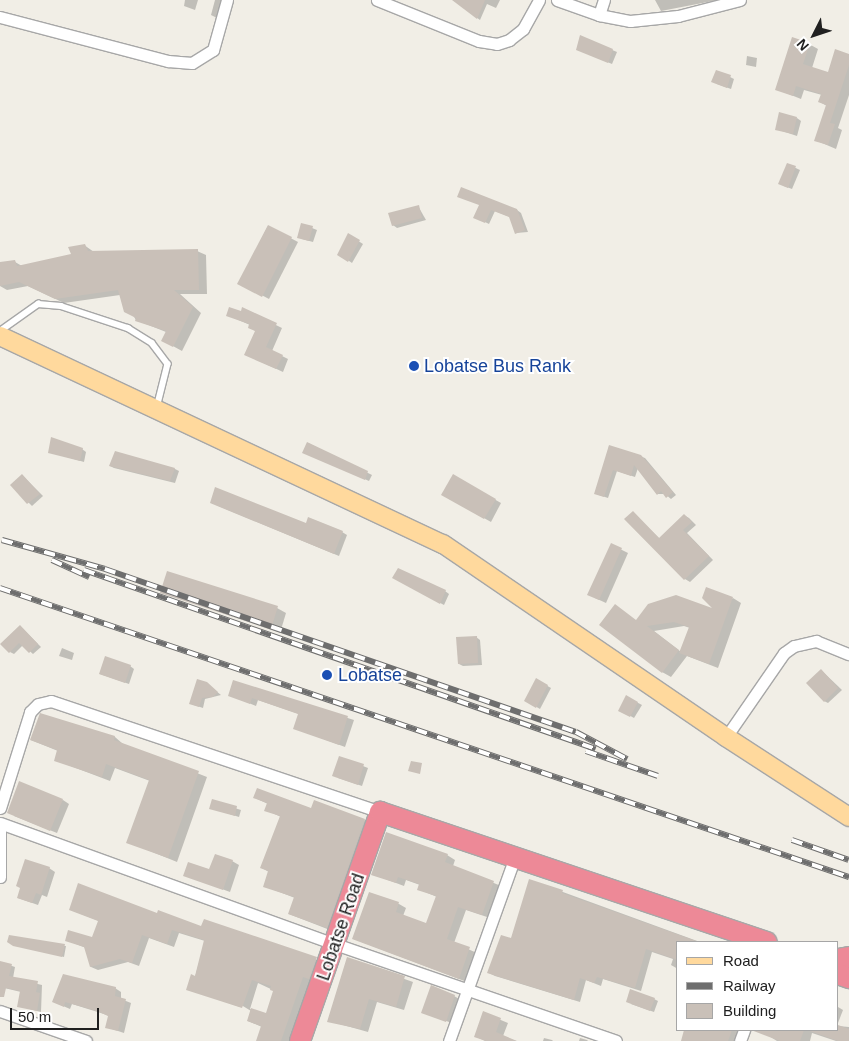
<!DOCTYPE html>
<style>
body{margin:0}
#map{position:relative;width:849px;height:1041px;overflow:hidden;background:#f1eee6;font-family:Helvetica,sans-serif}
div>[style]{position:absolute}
.shadow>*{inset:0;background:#0003}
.building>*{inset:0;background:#c9c0b8}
.roads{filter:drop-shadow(1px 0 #a7a7a7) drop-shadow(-1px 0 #a7a7a7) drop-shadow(0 1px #a7a7a7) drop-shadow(0 -1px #a7a7a7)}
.lane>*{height:5.5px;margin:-2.75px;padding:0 2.75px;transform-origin:2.75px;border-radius:2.75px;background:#fff}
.street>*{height:11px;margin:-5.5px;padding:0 5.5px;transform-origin:5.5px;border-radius:5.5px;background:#fff}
.primary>*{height:18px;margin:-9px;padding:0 9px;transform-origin:9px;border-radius:9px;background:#ffd99d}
.highway>*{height:20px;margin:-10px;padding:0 10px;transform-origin:10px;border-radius:10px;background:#ed8997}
.rail>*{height:5.5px;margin-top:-2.75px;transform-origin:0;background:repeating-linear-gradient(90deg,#fff 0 11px,#6e6e6e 0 22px);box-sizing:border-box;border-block:1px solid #6e6e6e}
.dots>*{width:14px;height:14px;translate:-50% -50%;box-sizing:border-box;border:2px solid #fff;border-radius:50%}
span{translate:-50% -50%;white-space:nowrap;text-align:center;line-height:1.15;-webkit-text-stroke:4px #fff;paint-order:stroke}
.transit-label{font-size:18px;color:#164399}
.left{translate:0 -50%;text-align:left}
.street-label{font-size:18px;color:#202020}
.legend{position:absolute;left:676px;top:941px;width:162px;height:90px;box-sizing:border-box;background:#fff;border:1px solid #a6a6a6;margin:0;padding:6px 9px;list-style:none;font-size:15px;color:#202020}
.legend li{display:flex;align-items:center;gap:10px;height:25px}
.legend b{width:25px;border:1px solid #a6a6a6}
.north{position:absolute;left:789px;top:10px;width:50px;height:50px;-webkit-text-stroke:4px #fff;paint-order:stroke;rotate:229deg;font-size:14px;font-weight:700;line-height:20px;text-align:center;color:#202020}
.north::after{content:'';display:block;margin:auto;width:18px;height:22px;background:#202020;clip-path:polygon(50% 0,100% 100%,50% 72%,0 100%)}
.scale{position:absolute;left:10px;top:1008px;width:89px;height:22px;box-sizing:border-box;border:2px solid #202020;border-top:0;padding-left:6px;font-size:15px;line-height:18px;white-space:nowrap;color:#202020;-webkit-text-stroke:4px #fff;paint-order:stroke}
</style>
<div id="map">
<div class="shadow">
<i style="clip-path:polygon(185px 0,198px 0,195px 10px,184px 6px)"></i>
<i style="clip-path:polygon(215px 0,226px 0,219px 19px,211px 15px)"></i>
<i style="clip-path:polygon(453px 0,500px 0,496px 8px,487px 4px,480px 20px)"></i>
<i style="clip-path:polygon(642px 0,718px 0,661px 11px,655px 0)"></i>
<i style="clip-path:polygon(581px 37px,617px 52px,612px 64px,581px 51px)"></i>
<i style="clip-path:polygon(809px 44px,818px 49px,812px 68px,828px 73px,849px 55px,849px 95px,838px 128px,842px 130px,836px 149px,815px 140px,827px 106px,820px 102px,822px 95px,804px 90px,801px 99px,776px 89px)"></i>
<i style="clip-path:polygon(747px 56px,757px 58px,756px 67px,746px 65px)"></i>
<i style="clip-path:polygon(730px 77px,734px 79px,731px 89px,717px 84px)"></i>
<i style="clip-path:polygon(797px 118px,801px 121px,797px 136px,776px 129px)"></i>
<i style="clip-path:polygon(787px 164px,800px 170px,792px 189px,784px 186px)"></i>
<i style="clip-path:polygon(480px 205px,517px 210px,521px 213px,528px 232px,516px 233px,510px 217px,495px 211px,489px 224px,479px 219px)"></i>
<i style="clip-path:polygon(418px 206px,426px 220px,397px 228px,393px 225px)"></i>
<i style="clip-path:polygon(302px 224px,317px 230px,313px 242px,302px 239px)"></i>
<i style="clip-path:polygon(268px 226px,298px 242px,269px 299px,239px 283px)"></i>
<i style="clip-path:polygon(349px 235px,363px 244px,352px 263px,339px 254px)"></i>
<i style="clip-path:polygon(84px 245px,94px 252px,197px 251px,206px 255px,207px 294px,180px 294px,201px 313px,182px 351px,171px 345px,166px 332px,136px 320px,120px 295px,64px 303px,28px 286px,7px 290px,0 286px,0 264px,15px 262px,22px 266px,72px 255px)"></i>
<i style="clip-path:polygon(243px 309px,282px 328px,272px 351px,288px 359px,283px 372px,251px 357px,256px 332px,250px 325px,227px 315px,242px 313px)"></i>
<i style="clip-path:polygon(308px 443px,372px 475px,369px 481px,308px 454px)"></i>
<i style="clip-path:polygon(609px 446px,645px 458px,676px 495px,671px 499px,665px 494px,657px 494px,638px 468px,635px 477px,617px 471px,608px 498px,599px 495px)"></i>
<i style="clip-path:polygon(82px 449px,86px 452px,84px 462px,50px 452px)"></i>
<i style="clip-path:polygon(116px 453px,175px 469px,179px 471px,175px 483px,114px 468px,110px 466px)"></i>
<i style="clip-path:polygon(22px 475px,43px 496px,32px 506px,11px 485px)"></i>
<i style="clip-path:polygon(454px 476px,501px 503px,491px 522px,443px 495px)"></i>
<i style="clip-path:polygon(216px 505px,342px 532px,347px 535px,339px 556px)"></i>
<i style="clip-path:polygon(633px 513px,660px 539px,684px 515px,689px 518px,696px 525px,687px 533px,713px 560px,690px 582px,685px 579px)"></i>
<i style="clip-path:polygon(612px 545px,628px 553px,606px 603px,595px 598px)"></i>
<i style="clip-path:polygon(394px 578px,445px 591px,449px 594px,444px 605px)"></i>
<i style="clip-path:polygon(162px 592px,277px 608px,286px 613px,280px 633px)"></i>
<i style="clip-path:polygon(evenodd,733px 598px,741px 603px,718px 668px,687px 656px,671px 677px,662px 672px,637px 621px,716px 611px,733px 598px,684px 626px,690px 628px,681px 652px,654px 631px,684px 626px)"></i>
<i style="clip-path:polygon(20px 626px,41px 647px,33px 654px,23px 645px,14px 654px,10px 652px)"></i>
<i style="clip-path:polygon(476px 637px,480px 640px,482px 665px,463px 666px,459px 664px)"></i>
<i style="clip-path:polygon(62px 648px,74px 653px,72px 660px,59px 656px)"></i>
<i style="clip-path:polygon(130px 666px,134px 669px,129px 684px,100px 674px)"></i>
<i style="clip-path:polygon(821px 670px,842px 690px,828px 703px,824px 701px)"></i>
<i style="clip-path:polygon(537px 680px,551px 688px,540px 709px,525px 700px)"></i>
<i style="clip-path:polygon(233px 682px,354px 720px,345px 747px,294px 728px,299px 714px,258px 700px,256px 706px,229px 695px)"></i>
<i style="clip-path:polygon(210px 686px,221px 695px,205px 699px,203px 708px,194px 705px)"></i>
<i style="clip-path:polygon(627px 697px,642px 705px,634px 718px,620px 710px)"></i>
<i style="clip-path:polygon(40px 715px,115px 737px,123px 744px,207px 777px,177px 862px,128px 842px,150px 781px,115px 768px,110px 781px,55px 760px,58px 751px,31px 740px)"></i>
<i style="clip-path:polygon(340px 757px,368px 768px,362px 786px,338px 778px)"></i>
<i style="clip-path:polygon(255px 798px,364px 820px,372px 824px,335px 932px,289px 914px,295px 898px,264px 886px,269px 872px,262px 868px,281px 817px,266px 810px,268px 804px)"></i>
<i style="clip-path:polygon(63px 800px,69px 804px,57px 833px,14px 816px)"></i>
<i style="clip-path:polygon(212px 801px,241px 810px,239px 817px,211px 808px)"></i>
<i style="clip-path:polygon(447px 855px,455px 860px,453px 866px,501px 886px,490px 918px,466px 910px,454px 943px,477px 953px,467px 982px,354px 939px,370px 893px,399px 904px,406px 908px,403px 916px,427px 924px,437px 897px,418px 889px,420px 885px,406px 880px,404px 886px,372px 874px)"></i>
<i style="clip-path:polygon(232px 861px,239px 865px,230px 892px,184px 875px,210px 871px)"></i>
<i style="clip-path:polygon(49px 868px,55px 872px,47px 897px,42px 895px,38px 905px,18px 898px)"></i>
<i style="clip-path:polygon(530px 880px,700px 942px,678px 942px,678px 969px,671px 965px,673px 959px,652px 952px,641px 991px,603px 979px,601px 986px,586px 980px,580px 1002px,495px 976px,489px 973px,511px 940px)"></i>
<i style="clip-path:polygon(evenodd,71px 910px,158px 915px,323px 962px,316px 982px,310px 980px,289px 1041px,257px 1041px,262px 1027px,248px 1021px,251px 1011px,238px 1003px,240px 1007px,188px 989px,195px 977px,205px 941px,179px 933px,174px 947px,149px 938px,139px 966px,128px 962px,98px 970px,91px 967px,86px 948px,66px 940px,93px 939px,99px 921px,71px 910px,258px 983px,275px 991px,266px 1015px,250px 1009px,258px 983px)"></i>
<i style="clip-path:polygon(10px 942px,65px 946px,66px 946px,64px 957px)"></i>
<i style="clip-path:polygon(348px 959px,413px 982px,404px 1010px,377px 1002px,368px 1032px,329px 1021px)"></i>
<i style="clip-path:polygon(0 962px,15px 967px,13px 978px,42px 985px,41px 1012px,18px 1006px,21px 992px,0 987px)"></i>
<i style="clip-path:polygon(115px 988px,121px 992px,121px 999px,131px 1003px,124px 1033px,106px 1027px,109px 1016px,104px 1014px,72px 1004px,70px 1009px,54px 1002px)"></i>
<i style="clip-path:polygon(454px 996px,461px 1000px,452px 1023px,423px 1013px)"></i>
<i style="clip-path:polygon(654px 999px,658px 1001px,654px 1012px,631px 1004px)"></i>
<i style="clip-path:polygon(838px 1007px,843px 1010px,838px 1023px)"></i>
<i style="clip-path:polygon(484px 1013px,508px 1023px,503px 1036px,516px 1041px,485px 1041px,475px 1036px)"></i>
<i style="clip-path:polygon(838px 1026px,849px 1027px,849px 1041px,836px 1041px,812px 1033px,810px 1041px,777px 1041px,769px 1036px,771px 1030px,838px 1030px)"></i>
<i style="clip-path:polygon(685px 1030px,740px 1030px,736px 1041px,682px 1041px)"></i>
<i style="clip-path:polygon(544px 1038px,552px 1040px,553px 1041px,543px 1041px)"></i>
<i style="clip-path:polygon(580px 1038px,587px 1040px,588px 1041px,579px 1041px)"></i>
</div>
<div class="building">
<i style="clip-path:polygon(452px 0,485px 0,477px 19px)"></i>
<i style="clip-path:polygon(580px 35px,613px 49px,608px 63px,576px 50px)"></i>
<i style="clip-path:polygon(792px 37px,810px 43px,803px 64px,828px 72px,835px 49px,849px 54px,849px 65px,830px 123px,835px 124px,828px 145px,814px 141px,826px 105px,818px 102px,821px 94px,796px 86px,793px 96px,775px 90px)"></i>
<i style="clip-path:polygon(716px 70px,731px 75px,727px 88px,711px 82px)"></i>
<i style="clip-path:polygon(779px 112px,797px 117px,793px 134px,775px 130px)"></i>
<i style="clip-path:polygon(787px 163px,796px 166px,788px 188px,778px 184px)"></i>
<i style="clip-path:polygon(461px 187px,517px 209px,525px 230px,515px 234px,509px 217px,491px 210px,485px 223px,473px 218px,479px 205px,457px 197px)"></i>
<i style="clip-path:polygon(419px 205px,422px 218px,392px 226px,388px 213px)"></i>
<i style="clip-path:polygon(301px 223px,313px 226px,309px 241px,297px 238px)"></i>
<i style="clip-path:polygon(268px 225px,292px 237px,262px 297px,237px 284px)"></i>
<i style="clip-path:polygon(348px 233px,360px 240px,348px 262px,337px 255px)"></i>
<i style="clip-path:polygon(85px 244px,88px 251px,198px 249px,199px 290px,174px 290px,193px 307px,173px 347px,161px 341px,166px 331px,135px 321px,136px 318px,124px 312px,118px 290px,55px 299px,19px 282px,0 286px,0 262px,15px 260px,17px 266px,71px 254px,68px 247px)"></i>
<i style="clip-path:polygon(229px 307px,241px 311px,242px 307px,277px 323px,266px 347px,283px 355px,276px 369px,244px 355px,255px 331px,248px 328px,249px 324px,226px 316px)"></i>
<i style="clip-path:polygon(51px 437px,83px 448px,80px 461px,48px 453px)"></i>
<i style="clip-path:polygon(307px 442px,368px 471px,365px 480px,302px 453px)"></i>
<i style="clip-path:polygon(609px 445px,641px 455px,673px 492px,666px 498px,661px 491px,657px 495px,634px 465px,631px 476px,613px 470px,604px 497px,594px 494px)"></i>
<i style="clip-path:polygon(115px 451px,175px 468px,170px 481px,109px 466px)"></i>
<i style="clip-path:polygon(22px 474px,40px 494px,27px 504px,10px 485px)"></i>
<i style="clip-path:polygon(453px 474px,496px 499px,484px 519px,441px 495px)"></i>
<i style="clip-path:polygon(215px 487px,306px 523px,308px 517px,343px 531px,334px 554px,210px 503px)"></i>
<i style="clip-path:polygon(633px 511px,659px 538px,684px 514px,692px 522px,683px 530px,709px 556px,684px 580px,624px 519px)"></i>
<i style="clip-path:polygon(611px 543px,622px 548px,599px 600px,587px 595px)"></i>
<i style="clip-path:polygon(398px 568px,446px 590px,440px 604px,392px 578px)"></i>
<i style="clip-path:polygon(167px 571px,278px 606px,271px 629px,160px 593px)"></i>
<i style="clip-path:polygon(706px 587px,733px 597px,709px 664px,679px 653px,689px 627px,674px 622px,647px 626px,679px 650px,662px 673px,599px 625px,615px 604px,636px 620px,648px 604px,676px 595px,712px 608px,702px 598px)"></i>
<i style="clip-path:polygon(20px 625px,38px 644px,29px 653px,19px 643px,9px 653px,0 644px)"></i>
<i style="clip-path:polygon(477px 636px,478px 663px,458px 664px,456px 637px)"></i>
<i style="clip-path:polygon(105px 656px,131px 665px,125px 683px,99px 674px)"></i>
<i style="clip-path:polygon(821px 669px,838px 688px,824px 702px,806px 683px)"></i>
<i style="clip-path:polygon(536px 678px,548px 685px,536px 708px,524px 701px)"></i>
<i style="clip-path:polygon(197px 679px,207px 682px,218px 692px,213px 697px,202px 698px,199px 707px,189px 704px)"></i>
<i style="clip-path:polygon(233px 680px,348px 716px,339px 745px,293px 729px,298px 714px,252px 698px,250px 704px,228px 696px)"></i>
<i style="clip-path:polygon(626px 695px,638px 702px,630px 717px,618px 711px)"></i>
<i style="clip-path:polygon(40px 713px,115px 736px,114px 740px,199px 771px,168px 858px,126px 843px,149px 780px,106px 764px,102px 777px,54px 761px,57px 750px,30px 740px)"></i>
<i style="clip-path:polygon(339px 756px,364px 764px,358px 785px,332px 776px)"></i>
<i style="clip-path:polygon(411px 761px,422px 763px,420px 774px,408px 771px)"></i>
<i style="clip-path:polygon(19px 781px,63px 799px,50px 831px,7px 813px)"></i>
<i style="clip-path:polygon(257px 788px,311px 808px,314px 800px,365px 819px,327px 928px,288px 914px,294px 897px,263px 887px,268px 871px,260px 868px,280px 816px,264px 811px,267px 803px,253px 798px)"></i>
<i style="clip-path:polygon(212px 799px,237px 806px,235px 816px,209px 809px)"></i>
<i style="clip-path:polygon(386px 832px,448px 854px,445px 862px,494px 881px,482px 915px,458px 907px,447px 939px,470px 947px,459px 979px,352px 939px,369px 892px,399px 902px,396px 912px,426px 923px,436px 896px,417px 890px,419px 884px,398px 877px,396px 883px,371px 875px)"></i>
<i style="clip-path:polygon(215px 854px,233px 860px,223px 890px,183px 876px,188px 862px,209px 869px)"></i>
<i style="clip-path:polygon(25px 859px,50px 867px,41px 895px,36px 893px,32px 903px,17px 898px,20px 888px,16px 886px)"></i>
<i style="clip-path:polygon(529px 879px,563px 890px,562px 893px,699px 942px,678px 942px,678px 960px,646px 949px,635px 988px,597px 977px,594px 983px,580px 978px,574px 1000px,487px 973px,501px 935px,511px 938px)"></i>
<i style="clip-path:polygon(78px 883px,157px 913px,158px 910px,201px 926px,204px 919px,317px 957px,309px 979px,303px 977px,281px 1041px,256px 1041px,261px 1026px,247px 1021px,251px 1008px,266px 1013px,273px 991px,270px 990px,271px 986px,252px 980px,242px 1008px,186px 990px,191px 974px,195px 976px,204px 940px,172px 930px,167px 944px,142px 935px,132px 963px,120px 959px,90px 967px,84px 947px,65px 941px,68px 930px,92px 937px,98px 921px,69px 910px)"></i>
<i style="clip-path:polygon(9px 935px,65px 944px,62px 957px,13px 946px,7px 942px)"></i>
<i style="clip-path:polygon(347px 957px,405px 976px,396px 1007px,369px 999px,360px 1029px,327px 1022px)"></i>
<i style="clip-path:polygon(0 961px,12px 964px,9px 976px,38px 981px,36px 992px,40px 993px,37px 1011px,17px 1007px,20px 991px,6px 988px,4px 997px,0 997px)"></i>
<i style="clip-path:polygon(63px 974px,116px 987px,115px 996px,126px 999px,118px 1031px,105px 1028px,108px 1016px,97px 1011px,65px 1002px,64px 1007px,52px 1002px)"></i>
<i style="clip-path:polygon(431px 985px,455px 995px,446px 1022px,421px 1013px)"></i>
<i style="clip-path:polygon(630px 989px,655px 998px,650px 1011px,626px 1002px)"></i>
<i style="clip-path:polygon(483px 1011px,501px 1018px,496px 1032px,517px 1041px,486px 1041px,474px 1037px)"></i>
<i style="clip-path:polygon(838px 1025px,849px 1029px,849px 1041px,838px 1041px,810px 1031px,838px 1030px)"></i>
<i style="clip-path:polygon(684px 1030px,732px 1030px,728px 1041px,681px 1041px)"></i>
<i style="clip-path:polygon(751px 1030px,804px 1030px,800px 1041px,780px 1041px)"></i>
</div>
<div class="roads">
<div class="lane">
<i style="left:0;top:331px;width:47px;rotate:-35.4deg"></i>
<i style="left:38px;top:304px;width:23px;rotate:5deg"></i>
<i style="left:61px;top:306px;width:71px;rotate:18.2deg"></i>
<i style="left:128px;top:328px;width:28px;rotate:32deg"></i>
<i style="left:152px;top:343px;width:26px;rotate:53deg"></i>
<i style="left:168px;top:364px;width:45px;rotate:104deg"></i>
</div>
<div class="street">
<i style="left:377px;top:0;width:110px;rotate:21.9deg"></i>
<i style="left:479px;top:41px;width:18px;rotate:9deg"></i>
<i style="left:497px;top:44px;width:13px;rotate:-18deg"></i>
<i style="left:509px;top:40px;width:18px;rotate:-38deg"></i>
<i style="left:523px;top:29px;width:33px;rotate:-61deg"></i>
<i style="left:557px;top:0;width:45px;rotate:19.7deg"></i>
<i style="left:599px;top:15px;width:32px;rotate:11deg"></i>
<i style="left:630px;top:21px;width:48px;rotate:-5.9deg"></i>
<i style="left:678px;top:16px;width:64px;rotate:-14.5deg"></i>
<i style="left:599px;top:15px;width:16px;rotate:-72deg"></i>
<i style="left:0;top:17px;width:174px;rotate:14.7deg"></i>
<i style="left:168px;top:61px;width:24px;rotate:5deg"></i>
<i style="left:192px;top:63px;width:25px;rotate:-32deg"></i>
<i style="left:213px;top:50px;width:52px;rotate:-74.4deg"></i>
<i style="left:726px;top:737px;width:102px;rotate:-55.4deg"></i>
<i style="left:784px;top:653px;width:12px;rotate:-35deg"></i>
<i style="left:794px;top:646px;width:23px;rotate:-13deg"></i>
<i style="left:816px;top:641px;width:35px;rotate:22deg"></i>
<i style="left:0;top:808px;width:101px;rotate:-72.6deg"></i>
<i style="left:30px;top:712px;width:11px;rotate:-45deg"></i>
<i style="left:38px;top:704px;width:13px;rotate:-13deg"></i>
<i style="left:51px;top:701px;width:347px;rotate:18.6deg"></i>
<i style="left:0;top:823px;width:356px;rotate:19.9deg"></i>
<i style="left:335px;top:944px;width:297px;rotate:19deg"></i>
<i style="left:0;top:830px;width:47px;rotate:90deg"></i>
<i style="left:0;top:1011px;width:91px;rotate:19.2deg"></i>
<i style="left:449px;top:1041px;width:193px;rotate:-70.3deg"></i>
<i style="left:740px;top:1041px;width:12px;rotate:-70deg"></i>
</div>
<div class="primary">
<i style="left:0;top:336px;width:489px;rotate:25.2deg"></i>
<i style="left:443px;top:544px;width:343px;rotate:34.3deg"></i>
<i style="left:726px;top:737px;width:147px;rotate:33deg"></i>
</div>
<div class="highway">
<i style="left:838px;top:959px;width:11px;rotate:-10deg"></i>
<i style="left:838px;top:974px;width:12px;rotate:20deg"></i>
<i style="left:300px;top:1041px;width:243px;rotate:-70.7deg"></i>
<i style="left:380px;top:812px;width:408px;rotate:18.6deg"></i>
</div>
</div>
<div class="rail">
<i style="left:2px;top:540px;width:107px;rotate:15.7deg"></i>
<i style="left:105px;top:569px;width:498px;rotate:19.1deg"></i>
<i style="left:576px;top:732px;width:58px;rotate:27.9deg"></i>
<i style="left:52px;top:560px;width:41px;rotate:24.7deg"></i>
<i style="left:84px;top:570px;width:542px;rotate:19.27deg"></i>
<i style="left:0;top:588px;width:897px;rotate:18.8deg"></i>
<i style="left:586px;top:751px;width:76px;rotate:19.1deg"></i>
<i style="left:792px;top:840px;width:60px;rotate:19.3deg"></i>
</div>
<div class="dots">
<i style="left:414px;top:366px;background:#1a4fb4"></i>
<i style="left:327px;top:675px;background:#1a4fb4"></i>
</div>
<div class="transit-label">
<span class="left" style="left:424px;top:366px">Lobatse Bus Rank</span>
<span class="left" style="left:338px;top:675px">Lobatse</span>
</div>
<div class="street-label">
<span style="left:341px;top:927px;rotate:-71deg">Lobatse Road</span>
</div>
<ul class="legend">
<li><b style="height:6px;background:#ffd99d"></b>Road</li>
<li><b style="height:6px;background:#6e6e6e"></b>Railway</li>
<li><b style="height:14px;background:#c9c0b8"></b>Building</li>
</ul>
<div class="north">N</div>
<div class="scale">50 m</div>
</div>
